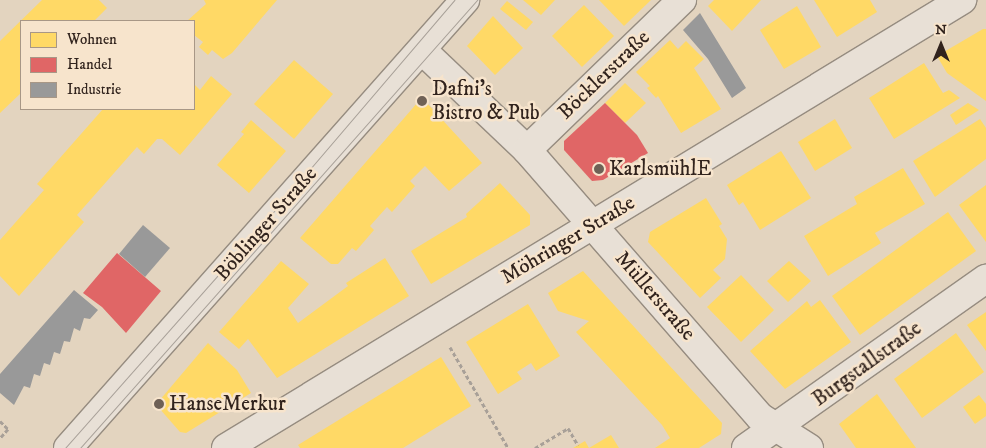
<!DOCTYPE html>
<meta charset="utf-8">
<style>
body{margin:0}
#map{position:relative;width:986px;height:448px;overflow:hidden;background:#e3d4bf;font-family:"IM FELL DW Pica",serif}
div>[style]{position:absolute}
.homes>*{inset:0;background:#ffd966}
.shops>*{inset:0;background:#e06666}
.industry>*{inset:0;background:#999}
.path>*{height:3px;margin-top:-1.5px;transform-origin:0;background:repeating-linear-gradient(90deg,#a8a098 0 4px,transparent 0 6.5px)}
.roads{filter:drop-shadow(1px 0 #968c80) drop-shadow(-1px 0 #968c80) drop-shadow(0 1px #968c80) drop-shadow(0 -1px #968c80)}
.minor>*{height:28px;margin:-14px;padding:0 14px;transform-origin:14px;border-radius:14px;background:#e8e0d6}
.tertiary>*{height:28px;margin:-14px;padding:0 14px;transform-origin:14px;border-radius:14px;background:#e8e0d6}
.tram>*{height:1px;margin:-0.5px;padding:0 0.5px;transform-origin:0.5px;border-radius:0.5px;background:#a8a098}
.dots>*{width:14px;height:14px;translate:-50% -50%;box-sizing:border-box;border:2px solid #f7e4cc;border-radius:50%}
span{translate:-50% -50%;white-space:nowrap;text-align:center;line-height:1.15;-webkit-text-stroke:5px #f7e4cc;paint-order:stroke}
.street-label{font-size:21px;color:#31231d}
.poi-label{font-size:21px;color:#31231d}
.left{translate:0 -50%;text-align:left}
.legend{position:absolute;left:20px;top:20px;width:175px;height:90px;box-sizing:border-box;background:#f7e4cc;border:1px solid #a89786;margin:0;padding:6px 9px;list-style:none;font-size:15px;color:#31231d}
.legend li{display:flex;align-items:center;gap:10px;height:25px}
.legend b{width:25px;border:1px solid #a89786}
.north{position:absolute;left:916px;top:20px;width:50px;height:50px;-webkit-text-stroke:4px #f7e4cc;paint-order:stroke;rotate:0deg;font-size:14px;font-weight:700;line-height:20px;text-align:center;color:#31231d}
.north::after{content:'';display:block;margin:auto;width:18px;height:22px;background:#31231d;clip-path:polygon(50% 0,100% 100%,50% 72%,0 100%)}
</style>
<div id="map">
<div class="homes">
<i style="clip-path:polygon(42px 0,99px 0,107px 8px,94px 21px,21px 21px,21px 93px,0 113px,0 41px)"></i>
<i style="clip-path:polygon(204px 0,277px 0,232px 53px,223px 59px,212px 50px,208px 55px,199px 47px,203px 42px,194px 35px,194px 21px,187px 21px,206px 4px)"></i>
<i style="clip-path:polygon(523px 0,555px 0,541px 15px)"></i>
<i style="clip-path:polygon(599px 0,651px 0,624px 26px)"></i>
<i style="clip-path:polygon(714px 0,761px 0,732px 31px,708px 6px)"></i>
<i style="clip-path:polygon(814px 0,870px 0,877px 12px,837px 37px)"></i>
<i style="clip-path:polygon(507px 1px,533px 22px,526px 30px,500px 9px)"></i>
<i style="clip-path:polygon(584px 5px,614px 36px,582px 67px,552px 36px)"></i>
<i style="clip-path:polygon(797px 6px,821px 47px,784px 69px,760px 30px)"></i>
<i style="clip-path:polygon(493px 16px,523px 48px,495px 75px,467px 46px)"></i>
<i style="clip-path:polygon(983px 29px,986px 29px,986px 101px,947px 73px,937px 56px)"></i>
<i style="clip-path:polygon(670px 40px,678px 49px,686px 41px,704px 59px,694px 68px,721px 109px,681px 133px,658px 96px,656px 98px,647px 88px,650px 86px,636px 72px)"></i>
<i style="clip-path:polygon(294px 60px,333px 94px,294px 139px,254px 104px)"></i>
<i style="clip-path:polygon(924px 63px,943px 93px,949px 90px,960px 98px,894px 139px,869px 98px)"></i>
<i style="clip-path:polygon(211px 76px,232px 94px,180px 155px,162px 139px,157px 139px,144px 154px,137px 147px,77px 215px,84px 222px,19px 296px,0 276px,0 240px,44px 190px,37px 184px,103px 109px,194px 109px,194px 84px,200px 90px)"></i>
<i style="clip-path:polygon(625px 83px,646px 103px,625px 123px,605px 103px)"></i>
<i style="clip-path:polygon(425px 101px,482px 163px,449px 191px,425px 166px,410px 181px,415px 186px,392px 212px,387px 207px,370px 226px,374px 230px,356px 251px,352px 248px,338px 264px,331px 264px,300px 238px,418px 102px)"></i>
<i style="clip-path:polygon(968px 103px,979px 110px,956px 125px,950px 115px)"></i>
<i style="clip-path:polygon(835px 119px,852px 148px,815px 171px,798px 142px)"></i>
<i style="clip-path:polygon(980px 119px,986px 128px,986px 159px,935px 197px,913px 161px)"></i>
<i style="clip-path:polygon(251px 120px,286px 151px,249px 193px,217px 165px,244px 134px,241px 132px)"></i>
<i style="clip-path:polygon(781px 151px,811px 198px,760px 230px,743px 202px,739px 205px,727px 185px)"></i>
<i style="clip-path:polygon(903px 168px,925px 204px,875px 233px,881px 243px,828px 276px,804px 236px,857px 204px,854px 197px)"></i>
<i style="clip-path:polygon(500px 183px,530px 215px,530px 225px,431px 284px,411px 251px,467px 217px,466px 214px)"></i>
<i style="clip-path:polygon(986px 185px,986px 242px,959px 205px)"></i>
<i style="clip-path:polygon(706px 198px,722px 224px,719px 226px,727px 239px,725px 259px,713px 270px,721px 278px,700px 298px,648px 242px,650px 232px)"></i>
<i style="clip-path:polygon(948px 212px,976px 251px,860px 335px,832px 296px)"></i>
<i style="clip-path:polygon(385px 258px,409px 296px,277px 378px,248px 339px,239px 349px,219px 332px,281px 261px,309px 284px,288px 308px,298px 323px,348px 286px,346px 283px)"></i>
<i style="clip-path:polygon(789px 261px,811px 281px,788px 302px,767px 281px)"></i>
<i style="clip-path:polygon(583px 271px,722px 423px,721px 434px,699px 448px,655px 448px,670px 438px,662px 425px,576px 332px,589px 321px,558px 311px,548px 293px)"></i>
<i style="clip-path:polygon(741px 275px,774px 310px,741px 342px,707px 307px)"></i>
<i style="clip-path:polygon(820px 300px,851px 342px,785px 389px,750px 351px,807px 301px,811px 307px)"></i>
<i style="clip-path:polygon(528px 304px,560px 356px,536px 371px,531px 363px,517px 372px,522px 379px,498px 394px,466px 342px)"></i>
<i style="clip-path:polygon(986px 312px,986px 351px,967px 325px)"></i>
<i style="clip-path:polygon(956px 333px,984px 372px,922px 418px,894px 379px)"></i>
<i style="clip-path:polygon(208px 343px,237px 370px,251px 393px,186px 433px,180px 432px,159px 408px,159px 401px)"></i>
<i style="clip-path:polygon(441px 357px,471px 406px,403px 448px,300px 448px,298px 445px)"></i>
<i style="clip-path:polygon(877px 394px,916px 448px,856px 448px,839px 424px)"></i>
<i style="clip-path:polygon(979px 395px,986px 404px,986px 416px,975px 424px,963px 407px)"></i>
<i style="clip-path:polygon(611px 435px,619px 448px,573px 448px,585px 441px,589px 448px)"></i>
</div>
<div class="shops">
<i style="clip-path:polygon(605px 103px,637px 135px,648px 153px,603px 180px,592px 181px,564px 150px,564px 141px)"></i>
<i style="clip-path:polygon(117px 253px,161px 291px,126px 333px,102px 307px,83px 293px)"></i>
</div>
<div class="industry">
<i style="clip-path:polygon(700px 13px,746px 88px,732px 98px,708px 59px,683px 30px)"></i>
<i style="clip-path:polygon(143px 225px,170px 248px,145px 277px,119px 254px)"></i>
<i style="clip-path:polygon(74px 290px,98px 310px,90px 319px,84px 318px,80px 331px,74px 328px,70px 342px,64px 341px,60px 354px,54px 352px,50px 365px,44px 363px,40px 376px,34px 374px,30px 388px,24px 386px,14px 405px,0 393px,0 374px)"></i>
</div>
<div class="path">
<i style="left:450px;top:347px;width:116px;rotate:60.1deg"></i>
<i style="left:0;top:421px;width:11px;rotate:45deg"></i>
<i style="left:8px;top:429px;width:12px;rotate:132deg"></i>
<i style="left:535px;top:448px;width:39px;rotate:-31deg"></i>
<i style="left:568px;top:428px;width:20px;rotate:60deg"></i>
</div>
<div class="roads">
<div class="minor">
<i style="left:423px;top:51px;width:144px;rotate:43.6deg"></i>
<i style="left:527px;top:150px;width:354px;rotate:48.9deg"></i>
<i style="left:760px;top:417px;width:58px;rotate:32.3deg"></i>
<i style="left:527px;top:150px;width:216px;rotate:-44.1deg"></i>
<i style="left:68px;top:448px;width:599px;rotate:-48.45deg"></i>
<i style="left:746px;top:448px;width:294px;rotate:-35.2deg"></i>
</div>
<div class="tertiary">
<i style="left:226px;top:448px;width:862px;rotate:-31.33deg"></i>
</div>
</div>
<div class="tram">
<i style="left:65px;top:448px;width:290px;rotate:-48.5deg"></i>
<i style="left:257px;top:231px;width:304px;rotate:-49.5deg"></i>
<i style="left:80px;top:448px;width:599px;rotate:-48.45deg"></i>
</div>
<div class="dots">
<i style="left:422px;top:101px;background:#6f6156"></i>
<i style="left:599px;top:169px;background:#6f6156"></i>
<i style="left:159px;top:404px;background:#6f6156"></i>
</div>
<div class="street-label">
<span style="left:604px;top:75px;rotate:-44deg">Böcklerstraße</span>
<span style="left:266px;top:224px;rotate:-49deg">Böblinger Straße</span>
<span style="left:568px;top:240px;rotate:-31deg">Möhringer Straße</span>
<span style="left:655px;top:296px;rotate:49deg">Müllerstraße</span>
<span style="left:867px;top:364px;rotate:-36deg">Burgstallstraße</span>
</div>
<div class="poi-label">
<span class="left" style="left:432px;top:101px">Dafni's<br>Bistro &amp; Pub</span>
<span class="left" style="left:609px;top:169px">KarlsmühlE</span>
<span class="left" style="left:169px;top:404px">HanseMerkur</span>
</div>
<ul class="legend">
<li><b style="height:14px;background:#ffd966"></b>Wohnen</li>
<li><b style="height:14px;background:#e06666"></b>Handel</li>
<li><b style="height:14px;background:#999"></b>Industrie</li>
</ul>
<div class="north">N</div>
</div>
